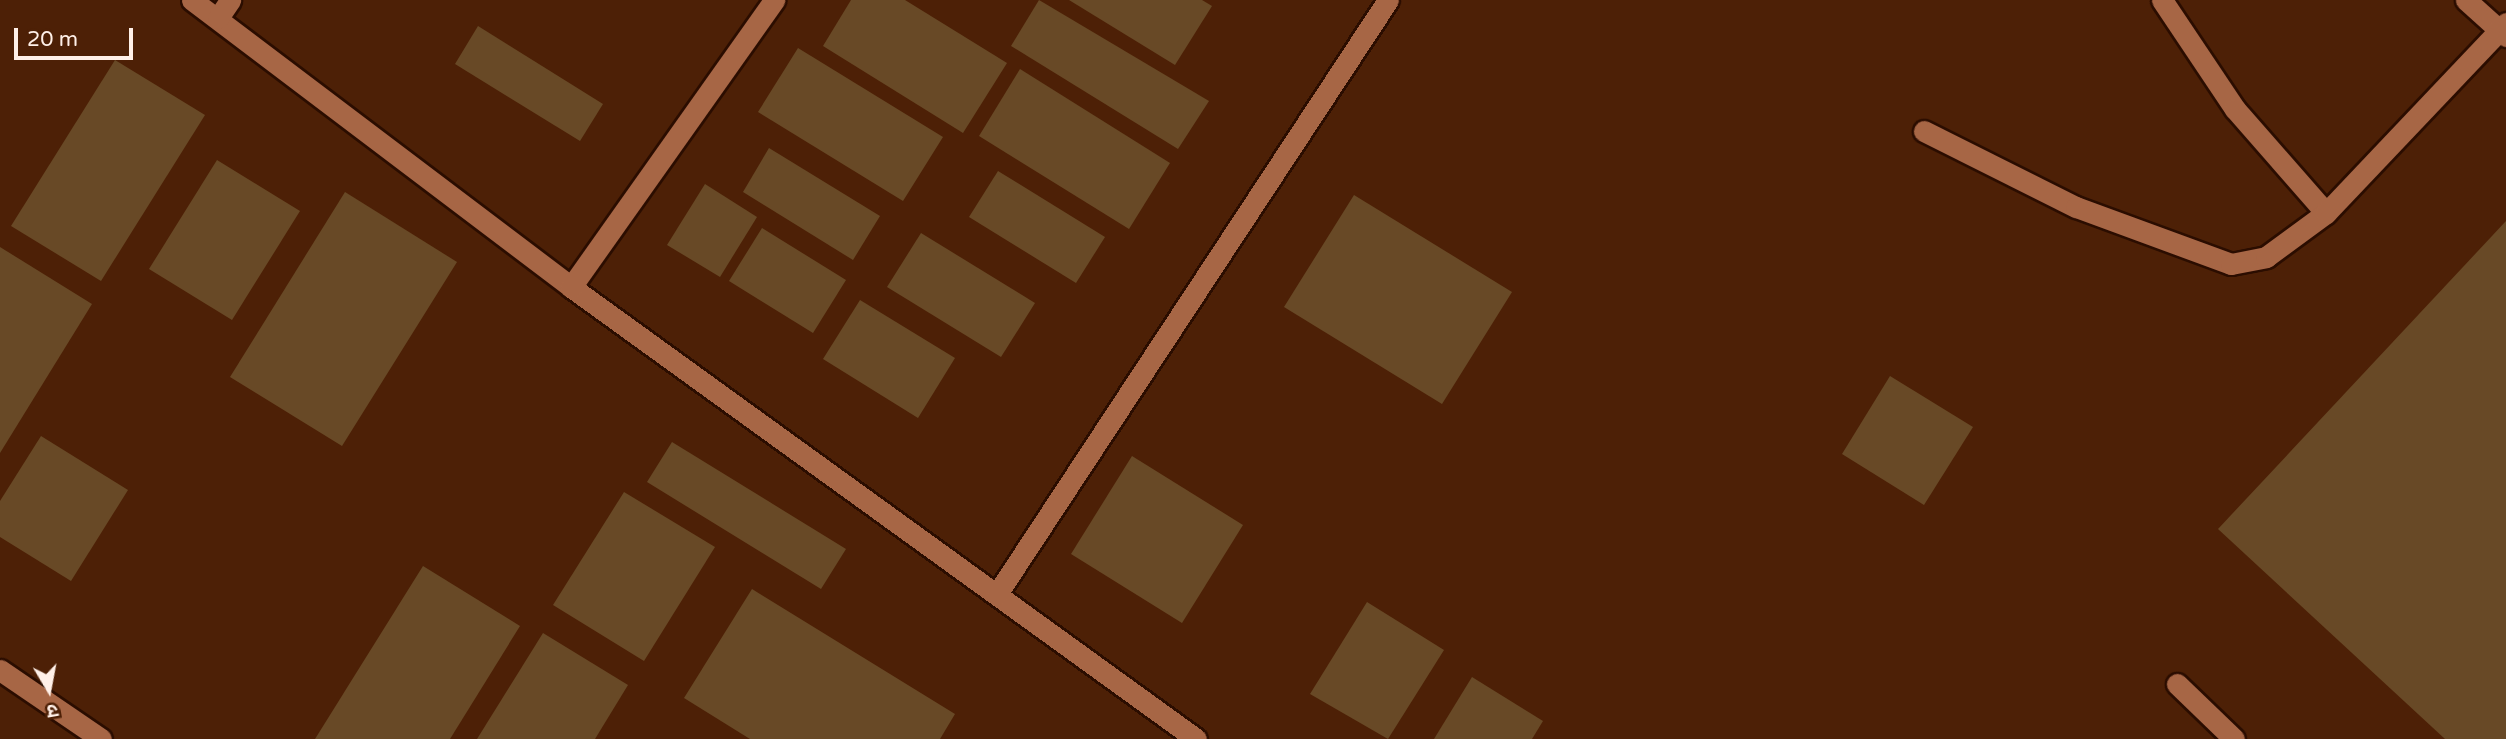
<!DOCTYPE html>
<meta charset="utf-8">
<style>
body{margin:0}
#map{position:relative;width:2506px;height:739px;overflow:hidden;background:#4d2006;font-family:"Varela Round","Noto Sans Devanagari",sans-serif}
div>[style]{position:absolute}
.building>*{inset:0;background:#684926}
.roads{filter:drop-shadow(2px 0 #2b0d00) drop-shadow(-2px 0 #2b0d00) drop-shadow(0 2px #2b0d00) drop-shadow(0 -2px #2b0d00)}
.lane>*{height:21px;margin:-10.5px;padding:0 10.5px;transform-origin:10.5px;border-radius:10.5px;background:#a76645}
span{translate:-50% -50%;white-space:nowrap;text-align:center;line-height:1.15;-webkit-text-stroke:6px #4d2006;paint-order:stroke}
.north{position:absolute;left:14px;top:655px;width:70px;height:70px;-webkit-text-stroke:5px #4d2006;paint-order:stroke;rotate:170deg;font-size:19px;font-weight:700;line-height:28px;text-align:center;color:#fff0e8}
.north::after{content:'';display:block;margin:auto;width:24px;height:32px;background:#fff0e8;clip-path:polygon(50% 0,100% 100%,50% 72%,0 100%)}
.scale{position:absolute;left:14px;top:28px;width:119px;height:32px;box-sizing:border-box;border:4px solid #fff0e8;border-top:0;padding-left:9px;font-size:21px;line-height:24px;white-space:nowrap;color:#fff0e8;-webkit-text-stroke:5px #4d2006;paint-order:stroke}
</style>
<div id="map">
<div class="building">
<i style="clip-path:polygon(851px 0,905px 0,1007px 63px,963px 133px,823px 46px)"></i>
<i style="clip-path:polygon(1039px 0,1209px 101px,1178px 149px,1011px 46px)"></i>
<i style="clip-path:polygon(1069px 0,1202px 0,1212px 6px,1175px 65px)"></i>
<i style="clip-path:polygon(478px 26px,603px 104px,580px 141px,455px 64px)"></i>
<i style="clip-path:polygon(798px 48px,943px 137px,903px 201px,758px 112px)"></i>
<i style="clip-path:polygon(115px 60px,205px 115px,101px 281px,11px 226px)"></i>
<i style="clip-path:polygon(1020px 69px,1170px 163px,1129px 229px,979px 136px)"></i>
<i style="clip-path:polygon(769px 148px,880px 216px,853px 260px,743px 192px)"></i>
<i style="clip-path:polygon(217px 160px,300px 211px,232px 320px,149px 269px)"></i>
<i style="clip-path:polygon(998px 171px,1105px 237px,1076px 283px,969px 217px)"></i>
<i style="clip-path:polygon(705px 184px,757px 217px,720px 277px,667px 245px)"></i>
<i style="clip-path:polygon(345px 192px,457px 262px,342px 446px,230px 377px)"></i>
<i style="clip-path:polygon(1354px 195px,1512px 292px,1442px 404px,1284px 307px)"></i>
<i style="clip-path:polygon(2506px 221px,2506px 739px,2445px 739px,2218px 529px)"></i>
<i style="clip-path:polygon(762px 228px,846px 280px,813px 333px,729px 281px)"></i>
<i style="clip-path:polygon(921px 233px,1035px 303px,1001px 357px,887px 287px)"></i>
<i style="clip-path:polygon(0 247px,92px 304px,0 453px)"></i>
<i style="clip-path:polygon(860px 300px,955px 358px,918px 418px,823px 359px)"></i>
<i style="clip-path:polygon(1890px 376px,1973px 427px,1924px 505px,1842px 454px)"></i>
<i style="clip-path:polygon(41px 436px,128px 490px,71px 581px,0 537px,0 501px)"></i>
<i style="clip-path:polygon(672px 442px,846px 549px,821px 589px,647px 482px)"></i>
<i style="clip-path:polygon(1132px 456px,1243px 525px,1182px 623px,1071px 554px)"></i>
<i style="clip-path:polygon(624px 492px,715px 547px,644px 661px,553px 605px)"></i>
<i style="clip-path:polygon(423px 566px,520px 626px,450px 739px,315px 739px)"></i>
<i style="clip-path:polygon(752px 589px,955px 714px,940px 739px,750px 739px,684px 698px)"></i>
<i style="clip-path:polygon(1367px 602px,1444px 650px,1388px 739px,1310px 694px)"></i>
<i style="clip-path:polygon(543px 633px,628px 685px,595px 739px,477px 739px)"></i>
<i style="clip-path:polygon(1472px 677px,1543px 721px,1532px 739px,1434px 739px)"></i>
</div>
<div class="roads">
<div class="lane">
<i style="left:192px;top:0;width:475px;rotate:37.1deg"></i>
<i style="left:571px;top:287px;width:771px;rotate:35.87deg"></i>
<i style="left:2162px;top:0;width:131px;rotate:56.2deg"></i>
<i style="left:2235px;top:109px;width:138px;rotate:48.8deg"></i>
<i style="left:2466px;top:0;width:54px;rotate:42deg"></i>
<i style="left:218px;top:18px;width:22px;rotate:-56deg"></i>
<i style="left:1924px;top:131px;width:170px;rotate:26.6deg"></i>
<i style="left:2076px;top:207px;width:165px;rotate:20.2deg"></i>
<i style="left:2231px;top:264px;width:36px;rotate:-11deg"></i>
<i style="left:2266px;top:257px;width:74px;rotate:-36.3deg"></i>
<i style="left:2326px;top:213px;width:262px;rotate:-46.5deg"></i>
<i style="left:571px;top:287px;width:352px;rotate:-54.7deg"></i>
<i style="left:997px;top:594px;width:711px;rotate:-56.65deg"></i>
<i style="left:0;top:670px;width:122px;rotate:34.3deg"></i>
<i style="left:2177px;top:684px;width:79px;rotate:44deg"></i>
</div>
</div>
<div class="north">उ</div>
<div class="scale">20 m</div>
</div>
